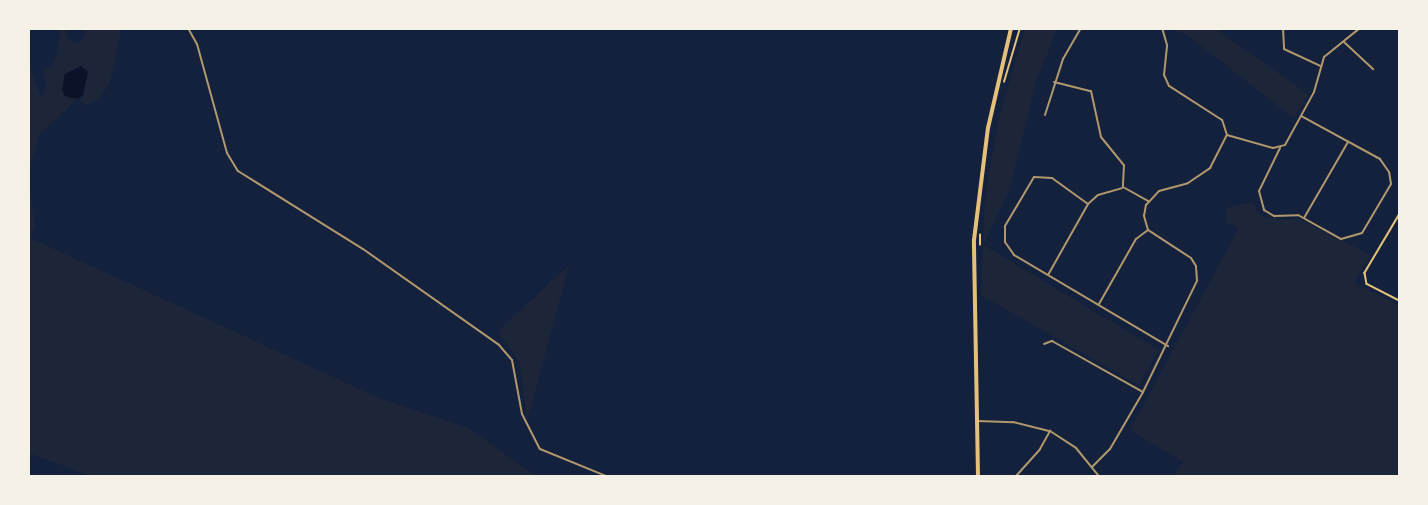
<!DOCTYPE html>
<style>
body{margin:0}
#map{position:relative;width:1428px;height:505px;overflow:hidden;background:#14213d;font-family:"Open Sans",sans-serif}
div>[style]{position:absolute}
.green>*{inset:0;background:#1d2539}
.water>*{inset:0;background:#0b132b}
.path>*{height:1.5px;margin:-0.75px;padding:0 0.75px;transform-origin:0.75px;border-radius:0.75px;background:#e5c07b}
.minor>*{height:2px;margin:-1px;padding:0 1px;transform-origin:1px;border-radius:1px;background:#b1986c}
.primary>*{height:4px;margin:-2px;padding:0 2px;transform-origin:2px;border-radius:2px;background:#e5c07b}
span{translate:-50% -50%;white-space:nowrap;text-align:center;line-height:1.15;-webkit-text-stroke:6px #f6f1e7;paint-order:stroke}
.frame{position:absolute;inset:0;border:30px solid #f6f1e7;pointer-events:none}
</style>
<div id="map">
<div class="green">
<i style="clip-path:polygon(61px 29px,66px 29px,66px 37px,75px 43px,83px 39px,86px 29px,121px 29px,114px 66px,109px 85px,99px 98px,87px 105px,81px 101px,88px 72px,65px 74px,62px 90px,65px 96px,77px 99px,40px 134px,29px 170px,29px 65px,42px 98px,46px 84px,43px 71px,53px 64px,57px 54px)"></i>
<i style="clip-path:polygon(1025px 29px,1057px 29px,1036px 82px,1009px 191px,983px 245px,1159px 350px,1139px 385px,981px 295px,984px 212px,989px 171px,1001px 110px)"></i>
<i style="clip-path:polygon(1170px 29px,1216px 29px,1308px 94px,1294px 118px,1186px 34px)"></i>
<i style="clip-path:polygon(29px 189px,35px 225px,30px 238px,379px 398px,468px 428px,536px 476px,91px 476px,29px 453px)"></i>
<i style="clip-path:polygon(1252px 202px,1260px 215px,1280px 220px,1299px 219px,1371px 255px,1354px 283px,1399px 305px,1399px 476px,1173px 476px,1183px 462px,1130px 430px,1239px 228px,1225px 222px,1226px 208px)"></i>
<i style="clip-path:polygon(569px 265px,530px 411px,527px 420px,520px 364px,498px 331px)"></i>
</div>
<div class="water">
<i style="clip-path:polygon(81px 66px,88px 72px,83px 95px,77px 99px,65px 96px,62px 90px,65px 74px)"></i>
</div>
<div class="path">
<i style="left:1004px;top:82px;width:56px;rotate:-73.5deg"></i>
<i style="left:1400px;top:214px;width:69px;rotate:120.7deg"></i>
<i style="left:1365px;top:273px;width:11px;rotate:80deg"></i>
<i style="left:1367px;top:284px;width:37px;rotate:27deg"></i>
<i style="left:980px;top:245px;width:10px;rotate:-90deg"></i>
</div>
<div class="minor">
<i style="left:188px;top:28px;width:18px;rotate:61deg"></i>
<i style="left:197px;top:44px;width:113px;rotate:74.6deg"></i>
<i style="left:227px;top:153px;width:21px;rotate:59deg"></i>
<i style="left:238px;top:171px;width:147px;rotate:32deg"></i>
<i style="left:363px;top:249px;width:166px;rotate:35.2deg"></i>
<i style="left:499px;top:345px;width:20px;rotate:49deg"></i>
<i style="left:512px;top:360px;width:55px;rotate:79.5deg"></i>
<i style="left:522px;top:414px;width:39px;rotate:63deg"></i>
<i style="left:540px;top:449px;width:71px;rotate:22.2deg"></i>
<i style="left:1283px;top:28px;width:21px;rotate:87deg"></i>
<i style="left:1284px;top:49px;width:40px;rotate:25deg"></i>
<i style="left:1344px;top:42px;width:40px;rotate:43deg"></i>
<i style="left:1054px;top:82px;width:38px;rotate:14deg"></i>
<i style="left:1091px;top:91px;width:47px;rotate:77.7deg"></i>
<i style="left:1101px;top:137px;width:36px;rotate:51deg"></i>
<i style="left:1124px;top:165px;width:22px;rotate:93deg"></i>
<i style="left:1123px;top:187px;width:29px;rotate:29deg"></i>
<i style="left:1045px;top:115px;width:59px;rotate:-72.2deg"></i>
<i style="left:1063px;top:59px;width:34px;rotate:-60deg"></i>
<i style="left:1227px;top:135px;width:48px;rotate:15.8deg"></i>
<i style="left:1273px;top:148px;width:12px;rotate:-14deg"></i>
<i style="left:1285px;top:145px;width:60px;rotate:-61.3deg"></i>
<i style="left:1314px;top:92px;width:36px;rotate:-74deg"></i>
<i style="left:1324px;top:57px;width:46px;rotate:-38.9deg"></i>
<i style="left:1280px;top:148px;width:48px;rotate:116deg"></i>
<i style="left:1259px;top:191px;width:20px;rotate:75deg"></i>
<i style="left:1264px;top:210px;width:12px;rotate:31deg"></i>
<i style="left:1274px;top:216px;width:24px;rotate:-2deg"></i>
<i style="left:1298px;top:215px;width:49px;rotate:29.2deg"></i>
<i style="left:1341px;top:239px;width:22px;rotate:-16deg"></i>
<i style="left:1362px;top:233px;width:57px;rotate:-59.4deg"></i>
<i style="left:1391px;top:184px;width:12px;rotate:-99deg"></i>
<i style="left:1389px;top:172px;width:16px;rotate:-125deg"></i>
<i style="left:1380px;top:159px;width:90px;rotate:-151.4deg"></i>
<i style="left:1088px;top:204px;width:44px;rotate:-144.2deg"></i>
<i style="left:1052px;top:178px;width:18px;rotate:-177deg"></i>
<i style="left:1034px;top:177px;width:57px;rotate:120.6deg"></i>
<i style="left:1005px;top:226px;width:16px;rotate:90deg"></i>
<i style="left:1005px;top:242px;width:16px;rotate:55deg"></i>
<i style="left:1014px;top:255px;width:179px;rotate:30.6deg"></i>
<i style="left:1304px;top:218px;width:88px;rotate:-59.9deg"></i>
<i style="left:1048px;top:275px;width:81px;rotate:-60.6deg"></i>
<i style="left:1088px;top:204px;width:13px;rotate:-42deg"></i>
<i style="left:1098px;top:195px;width:25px;rotate:-16deg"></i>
<i style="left:1099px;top:304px;width:75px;rotate:-60.4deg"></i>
<i style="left:1136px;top:239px;width:15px;rotate:-37deg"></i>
<i style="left:1044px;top:344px;width:9px;rotate:-21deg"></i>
<i style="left:1052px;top:341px;width:104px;rotate:29.3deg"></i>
<i style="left:977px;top:421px;width:36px;rotate:2deg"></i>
<i style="left:1013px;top:422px;width:38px;rotate:14deg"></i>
<i style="left:1050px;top:431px;width:31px;rotate:33deg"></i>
<i style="left:1076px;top:448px;width:36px;rotate:51deg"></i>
<i style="left:1092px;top:467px;width:25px;rotate:-45deg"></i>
<i style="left:1110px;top:449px;width:66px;rotate:-59.9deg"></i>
<i style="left:1143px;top:392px;width:123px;rotate:-64.1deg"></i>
<i style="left:1197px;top:281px;width:15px;rotate:-94deg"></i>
<i style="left:1196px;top:266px;width:9px;rotate:-122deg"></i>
<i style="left:1191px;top:258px;width:51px;rotate:-146.9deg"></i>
<i style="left:1148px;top:230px;width:15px;rotate:-106deg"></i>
<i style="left:1144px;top:216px;width:11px;rotate:-80deg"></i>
<i style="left:1146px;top:205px;width:19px;rotate:-47deg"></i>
<i style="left:1159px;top:191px;width:30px;rotate:-15deg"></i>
<i style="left:1188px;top:183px;width:27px;rotate:-34deg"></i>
<i style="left:1210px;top:168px;width:37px;rotate:-63deg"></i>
<i style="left:1227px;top:135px;width:16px;rotate:-108deg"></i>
<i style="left:1222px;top:120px;width:63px;rotate:-147.3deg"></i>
<i style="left:1169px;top:86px;width:12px;rotate:-114deg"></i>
<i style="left:1164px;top:75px;width:30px;rotate:-84deg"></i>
<i style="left:1167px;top:45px;width:18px;rotate:-106deg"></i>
<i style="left:1016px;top:476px;width:36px;rotate:-48deg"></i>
<i style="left:1040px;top:449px;width:21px;rotate:-61deg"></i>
</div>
<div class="primary">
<i style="left:978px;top:476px;width:236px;rotate:-91deg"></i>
<i style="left:974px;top:240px;width:113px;rotate:-82.9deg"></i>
<i style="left:988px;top:128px;width:103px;rotate:-77deg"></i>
</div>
<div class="frame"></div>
</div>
